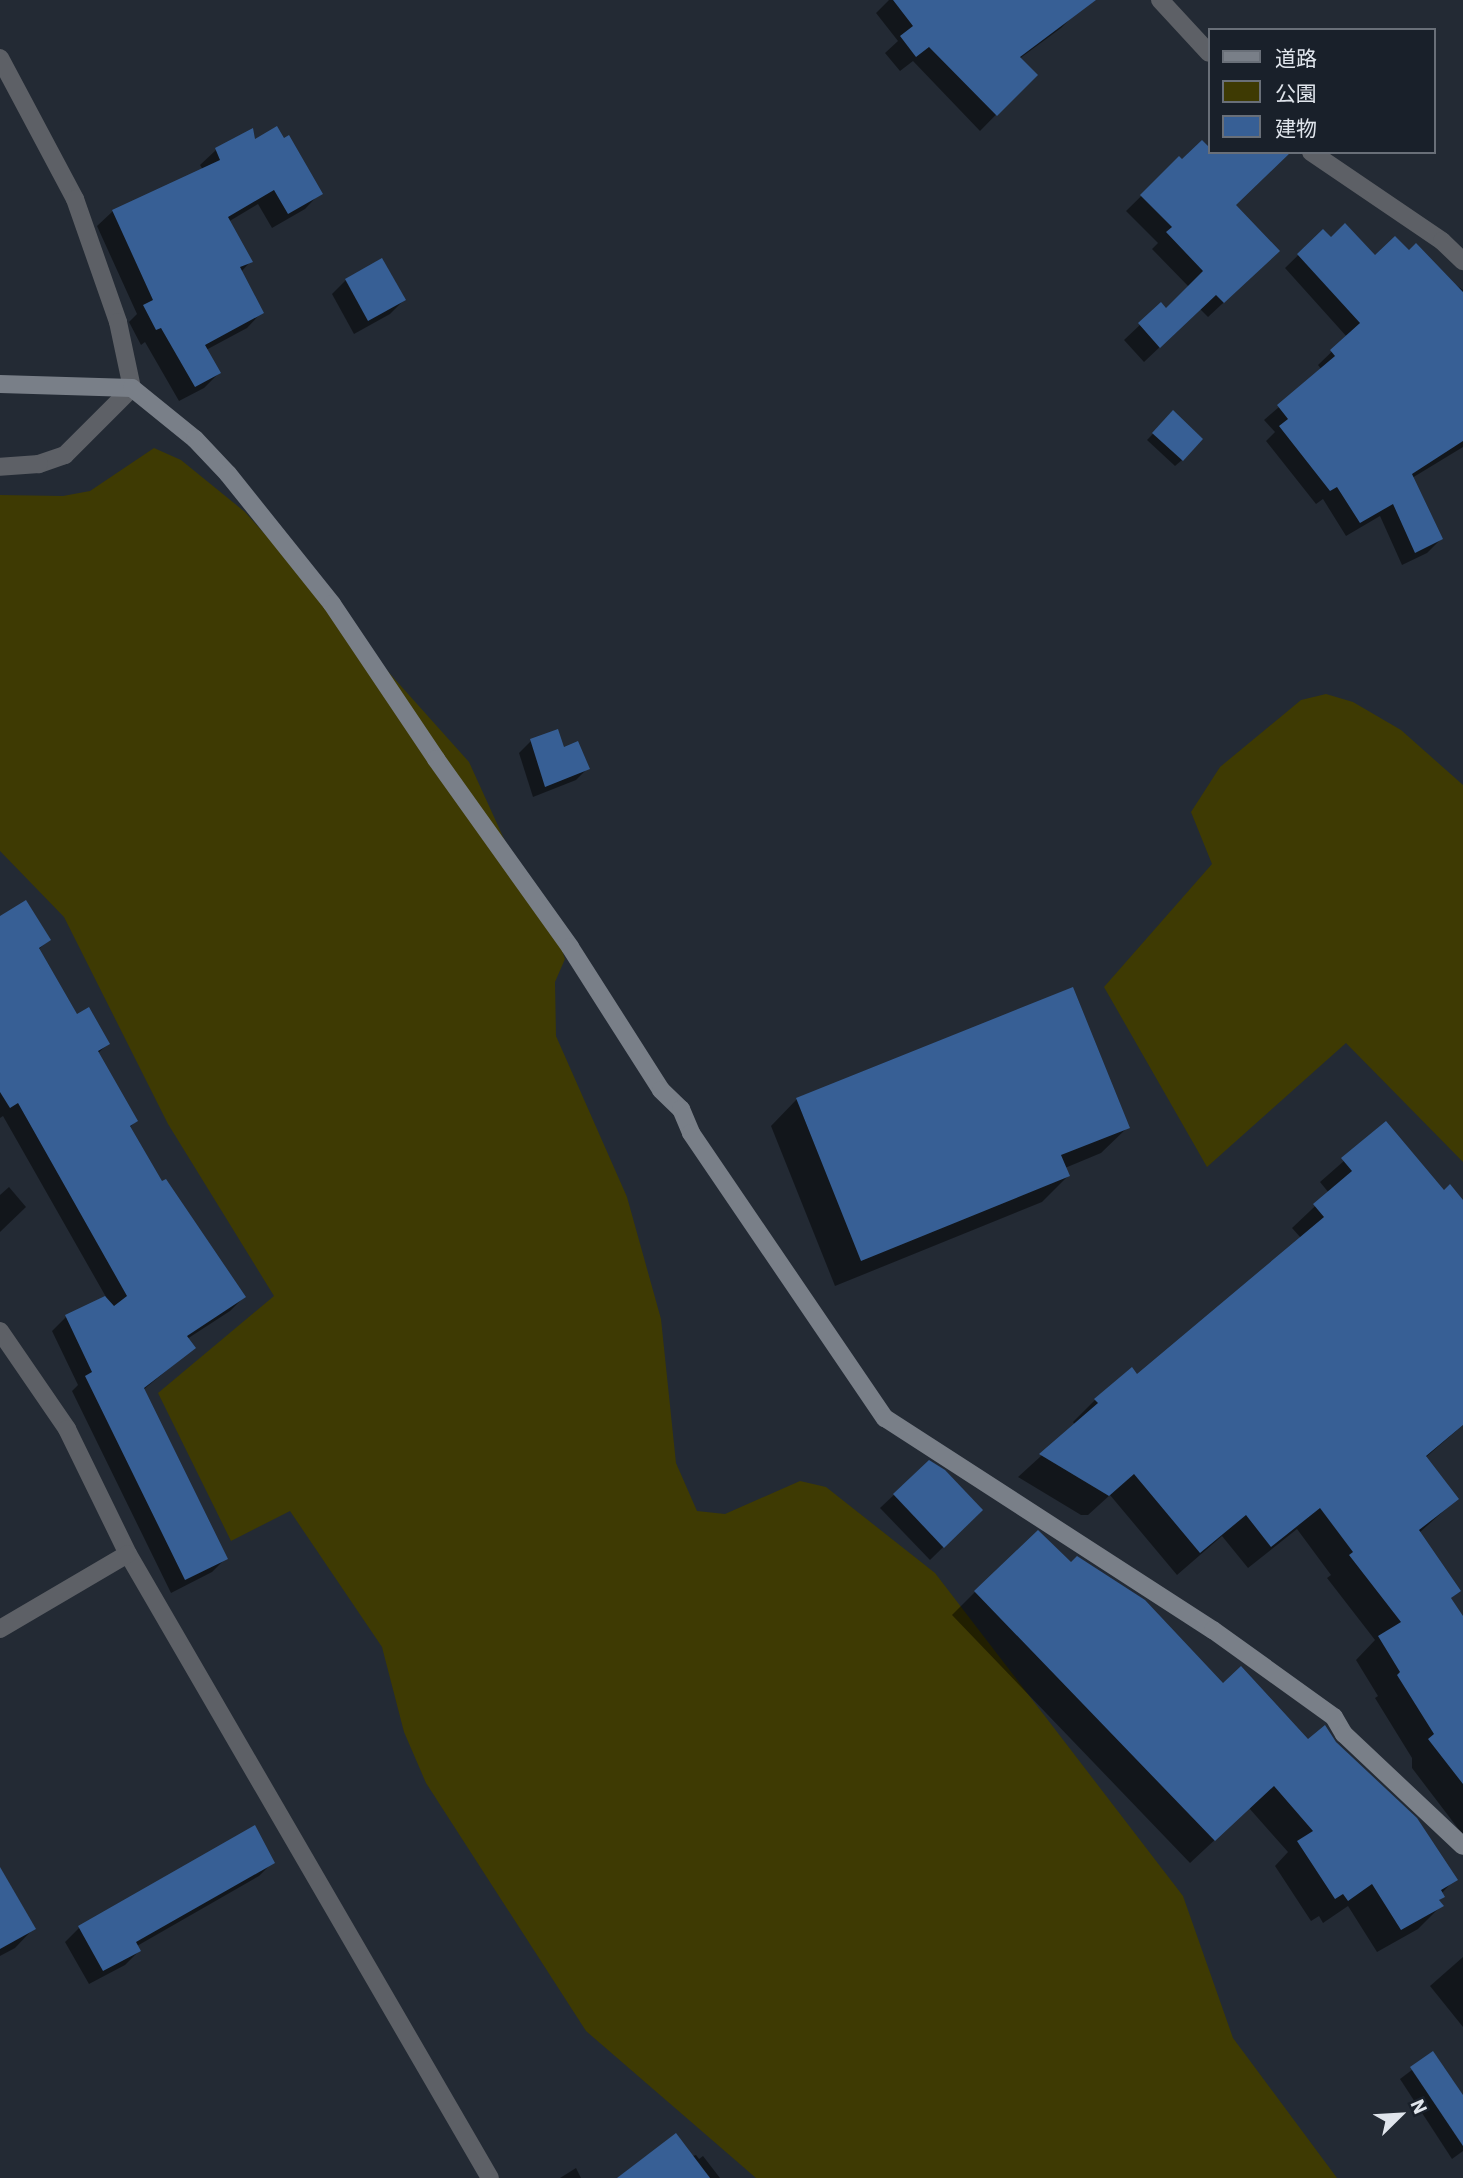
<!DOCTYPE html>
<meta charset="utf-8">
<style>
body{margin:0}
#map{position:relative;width:1463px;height:2178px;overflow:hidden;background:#232a34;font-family:"IBM Plex Sans","Noto Sans JP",sans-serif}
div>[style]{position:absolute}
.green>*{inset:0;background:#3e3a03}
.shadow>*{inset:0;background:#0007}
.building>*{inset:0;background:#375f95}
.street>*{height:18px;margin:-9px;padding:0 9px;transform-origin:9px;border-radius:9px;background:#5d6066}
.secondary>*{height:18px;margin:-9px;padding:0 9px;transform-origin:9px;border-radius:9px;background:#797f88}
span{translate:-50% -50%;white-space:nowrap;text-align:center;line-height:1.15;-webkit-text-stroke:7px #19202a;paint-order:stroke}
.legend{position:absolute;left:1208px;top:28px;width:228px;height:126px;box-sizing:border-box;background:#19202a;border:2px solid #696f78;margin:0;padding:9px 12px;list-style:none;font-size:21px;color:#e0e5ec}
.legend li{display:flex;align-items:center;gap:14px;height:35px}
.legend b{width:35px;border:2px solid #696f78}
.north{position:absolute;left:1365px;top:2080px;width:70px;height:70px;-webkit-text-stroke:5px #19202a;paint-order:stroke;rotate:66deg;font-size:19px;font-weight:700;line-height:28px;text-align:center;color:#e0e5ec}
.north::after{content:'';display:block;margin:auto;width:24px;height:32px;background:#e0e5ec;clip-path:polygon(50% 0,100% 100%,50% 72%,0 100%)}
</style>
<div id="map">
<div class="green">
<i style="clip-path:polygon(154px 448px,181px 460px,245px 512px,469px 762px,505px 841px,548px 908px,565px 959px,555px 982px,556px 1036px,627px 1197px,661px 1319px,676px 1463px,697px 1511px,725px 1514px,800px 1481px,826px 1487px,935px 1573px,1183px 1896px,1233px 2038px,1337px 2178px,756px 2178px,586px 2031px,426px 1783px,404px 1732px,382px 1647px,290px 1511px,231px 1541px,158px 1393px,274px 1296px,168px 1124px,64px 917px,0 851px,0 495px,63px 496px,90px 491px)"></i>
<i style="clip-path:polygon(1326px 694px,1353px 702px,1401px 730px,1463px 785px,1463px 1162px,1346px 1043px,1207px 1167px,1104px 987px,1212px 864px,1191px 812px,1220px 767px,1301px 700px)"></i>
</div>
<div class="shadow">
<i style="clip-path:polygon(889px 0,1083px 0,1076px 13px,1061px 28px,1019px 59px,1035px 75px,980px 131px,913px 61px,900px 71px,885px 53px,898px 41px,876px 13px)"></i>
<i style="clip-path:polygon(251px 131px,254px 141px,320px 193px,305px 209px,272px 228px,258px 204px,228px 222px,251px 261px,241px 272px,262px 312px,247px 328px,206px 350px,219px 373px,204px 388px,179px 401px,145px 342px,141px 345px,129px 322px,137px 314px,97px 226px,113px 211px,203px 170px,200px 165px,216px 150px)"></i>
<i style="clip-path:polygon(1209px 147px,1263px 266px,1208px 317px,1200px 309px,1144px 362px,1124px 340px,1161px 305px,1166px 310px,1189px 287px,1152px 249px,1158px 243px,1126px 211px,1179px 159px,1182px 162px)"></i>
<i style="clip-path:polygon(1323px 231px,1331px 239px,1375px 257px,1409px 253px,1463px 290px,1463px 447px,1412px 478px,1441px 539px,1427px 553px,1402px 565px,1380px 516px,1346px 536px,1323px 499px,1316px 504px,1266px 441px,1275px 432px,1264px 420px,1322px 370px,1318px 365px,1347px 337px,1285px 268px)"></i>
<i style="clip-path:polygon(346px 280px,404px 300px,390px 314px,354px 334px,332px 294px)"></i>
<i style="clip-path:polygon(1173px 413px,1182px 460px,1175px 466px,1147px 440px)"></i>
<i style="clip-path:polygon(531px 741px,563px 749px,588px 768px,576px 780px,533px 797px,519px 753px)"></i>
<i style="clip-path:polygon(0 918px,49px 940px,38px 950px,76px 1016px,108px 1044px,97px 1054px,136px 1121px,129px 1128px,162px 1183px,244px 1297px,230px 1311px,187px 1339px,194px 1348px,143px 1390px,226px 1558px,212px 1572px,171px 1593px,72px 1391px,78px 1385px,52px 1331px,66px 1317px,106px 1297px,3px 1116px,0 1118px)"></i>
<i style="clip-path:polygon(797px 1099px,1128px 1127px,1101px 1153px,1065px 1168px,1068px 1176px,1042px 1202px,835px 1286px,771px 1126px)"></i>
<i style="clip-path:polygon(1386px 1124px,1443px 1192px,1463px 1203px,1463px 1425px,1425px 1458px,1457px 1499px,1419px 1533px,1459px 1591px,1450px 1599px,1463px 1619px,1463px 1835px,1412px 1768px,1412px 1758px,1375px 1698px,1378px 1696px,1356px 1660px,1375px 1640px,1327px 1578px,1331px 1575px,1297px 1529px,1248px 1568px,1222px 1536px,1177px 1575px,1110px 1495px,1088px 1515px,1081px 1515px,1018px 1477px,1075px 1425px,1073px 1422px,1095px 1400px,1137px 1376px,1301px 1238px,1292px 1228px,1329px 1193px,1320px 1182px)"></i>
<i style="clip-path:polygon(9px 1187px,26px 1207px,0 1232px,0 1195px)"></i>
<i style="clip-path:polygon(929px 1462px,981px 1510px,930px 1560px,880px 1508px)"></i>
<i style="clip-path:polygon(1071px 1564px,1223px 1686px,1308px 1742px,1335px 1743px,1455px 1879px,1441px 1894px,1443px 1896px,1438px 1901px,1441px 1906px,1418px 1929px,1377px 1952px,1348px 1906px,1323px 1923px,1319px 1916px,1311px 1921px,1275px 1866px,1288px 1852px,1249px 1808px,1190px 1863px,952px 1615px,975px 1592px)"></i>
<i style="clip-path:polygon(254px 1827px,273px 1862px,259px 1876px,137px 1946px,139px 1951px,125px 1965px,89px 1984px,65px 1942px,79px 1928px)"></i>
<i style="clip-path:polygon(0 1881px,34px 1928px,15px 1948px,0 1956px)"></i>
<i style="clip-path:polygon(1463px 1957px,1463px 2027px,1430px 1986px)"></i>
<i style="clip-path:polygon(1433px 2054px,1463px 2099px,1463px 2151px,1452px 2159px,1400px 2079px)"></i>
<i style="clip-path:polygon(696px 2155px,699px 2159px,703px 2156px,720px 2178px,626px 2178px)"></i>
<i style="clip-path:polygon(576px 2168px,581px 2178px,560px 2178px)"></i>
</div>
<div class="building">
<i style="clip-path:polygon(893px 0,1096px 0,1020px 57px,1038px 75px,997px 116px,929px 47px,916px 57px,900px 36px,913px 26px)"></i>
<i style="clip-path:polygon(277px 126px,284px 138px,289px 135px,323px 194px,288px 214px,274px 190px,228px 217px,253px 262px,240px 267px,264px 313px,205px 345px,221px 373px,195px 387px,161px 328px,156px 330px,143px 305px,153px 300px,112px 210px,220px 160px,215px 148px,253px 128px,255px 139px)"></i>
<i style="clip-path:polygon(1202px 140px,1209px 147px,1209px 152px,1291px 152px,1236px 205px,1280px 251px,1224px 303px,1216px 295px,1160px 348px,1138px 323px,1161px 302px,1166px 308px,1203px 271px,1166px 232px,1172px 227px,1140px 195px,1179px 156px,1182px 159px)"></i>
<i style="clip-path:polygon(1345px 223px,1375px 255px,1395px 236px,1409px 250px,1416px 243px,1463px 292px,1463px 441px,1412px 474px,1443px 539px,1415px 553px,1393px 504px,1360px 523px,1337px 487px,1330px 491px,1279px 426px,1288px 419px,1277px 405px,1335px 356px,1330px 350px,1360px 323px,1297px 254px,1323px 229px,1331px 237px)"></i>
<i style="clip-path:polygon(382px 258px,406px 300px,368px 321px,345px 279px)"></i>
<i style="clip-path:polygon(1173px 410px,1203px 439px,1183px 461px,1152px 433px)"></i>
<i style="clip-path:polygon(558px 729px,564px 747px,578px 741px,590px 769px,545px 787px,530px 739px)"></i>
<i style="clip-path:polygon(26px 900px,51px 940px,39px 948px,77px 1014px,89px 1007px,110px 1044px,98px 1051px,138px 1121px,130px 1126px,162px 1181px,166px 1179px,246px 1297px,187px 1336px,196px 1348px,144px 1388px,228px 1559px,185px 1580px,85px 1376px,92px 1372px,65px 1315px,105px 1296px,114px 1306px,127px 1296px,18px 1103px,10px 1108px,0 1092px,0 916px)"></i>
<i style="clip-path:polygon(1073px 987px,1130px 1128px,1061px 1155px,1070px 1176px,861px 1261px,796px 1098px)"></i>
<i style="clip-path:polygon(1386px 1121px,1444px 1190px,1450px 1184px,1463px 1200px,1463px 1425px,1426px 1456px,1459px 1499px,1419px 1530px,1461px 1591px,1451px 1598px,1463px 1616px,1463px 1784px,1428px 1739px,1434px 1734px,1397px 1675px,1400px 1672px,1378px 1636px,1401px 1622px,1349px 1555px,1353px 1552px,1320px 1508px,1271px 1547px,1246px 1515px,1200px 1553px,1134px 1474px,1109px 1496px,1039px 1454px,1098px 1403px,1094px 1399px,1132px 1367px,1137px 1374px,1324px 1217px,1313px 1204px,1352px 1171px,1341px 1158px)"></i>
<i style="clip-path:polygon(929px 1460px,945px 1470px,983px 1510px,944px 1548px,893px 1494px)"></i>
<i style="clip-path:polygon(1038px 1530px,1071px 1562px,1077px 1556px,1145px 1600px,1223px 1683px,1241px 1666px,1308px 1739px,1325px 1725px,1336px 1742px,1417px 1818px,1458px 1880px,1441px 1890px,1445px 1897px,1439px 1900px,1444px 1906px,1401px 1930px,1372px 1884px,1348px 1901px,1343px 1894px,1335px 1899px,1297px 1841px,1313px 1831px,1274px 1786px,1215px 1841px,974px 1591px)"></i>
<i style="clip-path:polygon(255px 1825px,275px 1863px,136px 1942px,141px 1951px,103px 1971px,78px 1926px)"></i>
<i style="clip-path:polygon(0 1867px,36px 1929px,0 1949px)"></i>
<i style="clip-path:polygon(1433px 2051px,1463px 2095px,1463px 2146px,1410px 2067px)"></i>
<i style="clip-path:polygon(676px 2133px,710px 2178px,617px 2178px)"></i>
</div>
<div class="street">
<i style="left:1160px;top:0;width:72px;rotate:47.2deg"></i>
<i style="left:0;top:58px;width:160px;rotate:62deg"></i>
<i style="left:75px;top:199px;width:130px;rotate:70.7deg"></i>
<i style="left:118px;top:322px;width:67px;rotate:78deg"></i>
<i style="left:132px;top:388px;width:95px;rotate:135deg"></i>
<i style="left:65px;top:455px;width:28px;rotate:161deg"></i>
<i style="left:39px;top:464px;width:39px;rotate:176deg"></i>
<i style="left:1311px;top:152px;width:158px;rotate:34.2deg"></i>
<i style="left:1442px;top:241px;width:29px;rotate:44deg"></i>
<i style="left:0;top:1331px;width:119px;rotate:55.6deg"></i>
<i style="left:67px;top:1429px;width:139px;rotate:64deg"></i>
<i style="left:128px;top:1554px;width:721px;rotate:59.88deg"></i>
<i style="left:0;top:1629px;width:148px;rotate:-30.4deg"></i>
</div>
<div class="secondary">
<i style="left:0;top:384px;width:132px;rotate:1.7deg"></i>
<i style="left:132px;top:388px;width:81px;rotate:39deg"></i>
<i style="left:195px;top:439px;width:48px;rotate:46.7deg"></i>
<i style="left:228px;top:474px;width:166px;rotate:51.3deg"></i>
<i style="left:332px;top:604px;width:187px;rotate:56.1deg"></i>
<i style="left:436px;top:759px;width:231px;rotate:54.5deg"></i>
<i style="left:570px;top:947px;width:169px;rotate:57.5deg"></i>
<i style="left:661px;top:1090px;width:28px;rotate:44deg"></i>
<i style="left:681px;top:1109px;width:26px;rotate:67deg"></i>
<i style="left:691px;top:1133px;width:345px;rotate:55.8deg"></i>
<i style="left:885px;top:1418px;width:391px;rotate:32.9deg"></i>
<i style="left:1213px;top:1630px;width:149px;rotate:35.7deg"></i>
<i style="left:1334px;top:1717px;width:20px;rotate:60deg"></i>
<i style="left:1344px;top:1734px;width:163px;rotate:43.3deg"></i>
</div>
<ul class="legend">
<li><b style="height:9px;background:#797f88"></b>道路</li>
<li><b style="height:19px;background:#3e3a03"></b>公園</li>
<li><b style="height:19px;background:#375f95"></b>建物</li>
</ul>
<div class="north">N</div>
</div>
